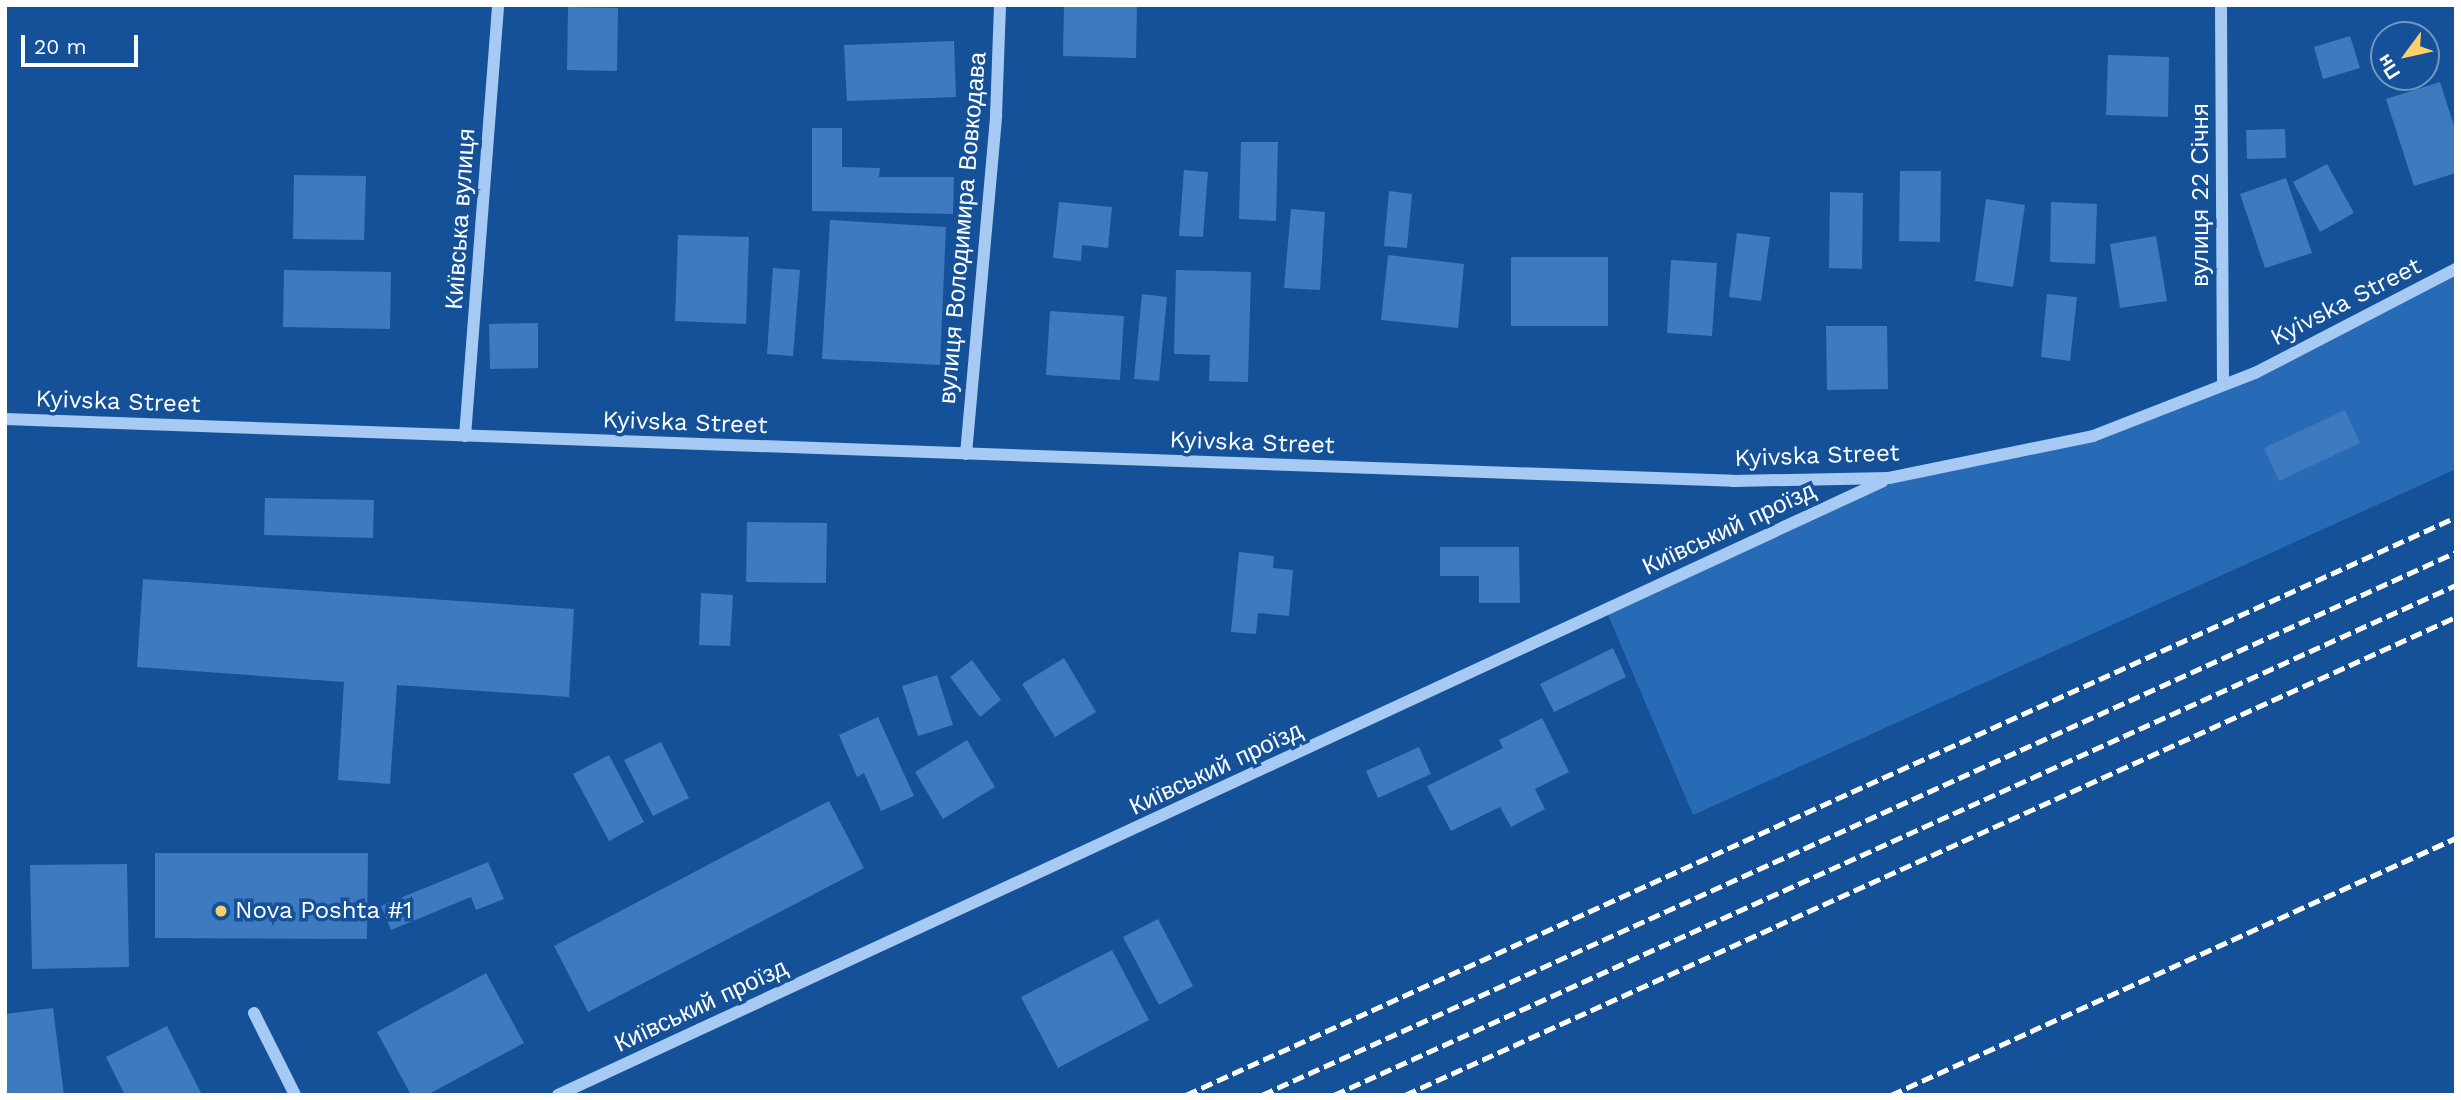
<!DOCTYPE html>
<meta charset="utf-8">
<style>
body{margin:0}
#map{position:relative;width:2461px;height:1100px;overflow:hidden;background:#145198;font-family:"Work Sans",sans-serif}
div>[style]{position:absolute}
.green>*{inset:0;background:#276bb6}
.building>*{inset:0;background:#3d7ac0}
.minor>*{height:12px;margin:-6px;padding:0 6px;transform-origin:6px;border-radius:6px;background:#a6caf3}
.rail>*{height:5px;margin-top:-2.5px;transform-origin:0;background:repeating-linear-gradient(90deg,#fff 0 12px,transparent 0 17px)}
.dots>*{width:19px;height:19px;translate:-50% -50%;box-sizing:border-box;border:4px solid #145198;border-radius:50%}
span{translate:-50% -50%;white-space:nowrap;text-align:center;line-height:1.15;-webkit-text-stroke:7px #145198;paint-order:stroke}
.street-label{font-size:24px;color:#fff}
.poi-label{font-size:24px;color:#fff}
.left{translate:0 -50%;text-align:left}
.frame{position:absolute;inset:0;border:7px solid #fff;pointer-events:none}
.north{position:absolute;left:2370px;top:21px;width:70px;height:70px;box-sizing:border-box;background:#145198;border:2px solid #7297c1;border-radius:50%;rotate:237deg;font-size:19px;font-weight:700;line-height:28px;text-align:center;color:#fff}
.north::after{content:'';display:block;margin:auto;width:24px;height:32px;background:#ffd068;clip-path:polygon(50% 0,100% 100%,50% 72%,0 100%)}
.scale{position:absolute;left:21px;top:35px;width:117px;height:32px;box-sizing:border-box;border:4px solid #fff;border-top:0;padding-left:9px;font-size:21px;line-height:24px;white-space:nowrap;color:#fff;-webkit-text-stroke:5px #145198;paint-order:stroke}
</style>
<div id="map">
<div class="green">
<i style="clip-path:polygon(2456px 269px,2456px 469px,1693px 815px,1606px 610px,1889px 478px,2093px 436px,2255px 373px)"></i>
</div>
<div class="building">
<i style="clip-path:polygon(1064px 5px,1137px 5px,1136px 58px,1063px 56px)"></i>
<i style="clip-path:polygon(568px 7px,618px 8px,617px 71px,567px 70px)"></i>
<i style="clip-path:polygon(2350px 36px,2360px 68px,2323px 79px,2314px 47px)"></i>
<i style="clip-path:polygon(954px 41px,956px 97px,847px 101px,844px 45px)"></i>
<i style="clip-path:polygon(2108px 55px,2169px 57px,2168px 117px,2106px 115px)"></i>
<i style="clip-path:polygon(2440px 82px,2456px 132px,2456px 173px,2414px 186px,2386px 99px)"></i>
<i style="clip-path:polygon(812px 128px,842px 128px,842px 167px,880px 168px,879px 177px,954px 177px,953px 214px,812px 211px)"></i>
<i style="clip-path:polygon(2285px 129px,2286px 158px,2247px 159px,2246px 130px)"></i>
<i style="clip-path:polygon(1241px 142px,1278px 142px,1276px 221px,1239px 219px)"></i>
<i style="clip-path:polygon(2327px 164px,2354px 213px,2320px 232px,2293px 182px)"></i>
<i style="clip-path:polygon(1184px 170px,1208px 172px,1203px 237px,1179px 236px)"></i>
<i style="clip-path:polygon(1900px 171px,1941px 171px,1940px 242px,1899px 241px)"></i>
<i style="clip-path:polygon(294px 175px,366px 176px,364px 240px,293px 239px)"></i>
<i style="clip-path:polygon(2286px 178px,2312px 253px,2265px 268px,2240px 194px)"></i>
<i style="clip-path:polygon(1389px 191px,1412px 194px,1407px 248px,1384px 246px)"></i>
<i style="clip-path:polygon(1830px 192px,1863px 193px,1862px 269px,1829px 268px)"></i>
<i style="clip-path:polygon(1986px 199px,2025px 205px,2013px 287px,1975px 281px)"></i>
<i style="clip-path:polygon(1059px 202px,1112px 207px,1108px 248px,1082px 245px,1081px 261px,1053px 258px)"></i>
<i style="clip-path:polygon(2051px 202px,2097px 204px,2095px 264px,2050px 262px)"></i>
<i style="clip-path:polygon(1291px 209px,1325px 212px,1320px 290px,1284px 288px)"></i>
<i style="clip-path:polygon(830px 220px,946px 227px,940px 365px,822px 359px)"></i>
<i style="clip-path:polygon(1737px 233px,1770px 237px,1761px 301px,1729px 297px)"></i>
<i style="clip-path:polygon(678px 235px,749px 237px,746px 324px,675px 321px)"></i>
<i style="clip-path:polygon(2156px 236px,2167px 301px,2120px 308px,2110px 244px)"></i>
<i style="clip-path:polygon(1388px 255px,1464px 264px,1458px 328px,1381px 320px)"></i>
<i style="clip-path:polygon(1511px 257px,1608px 257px,1608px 326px,1511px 326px)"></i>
<i style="clip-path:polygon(1671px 260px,1717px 263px,1712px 336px,1667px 333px)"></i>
<i style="clip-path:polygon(773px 268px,800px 270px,793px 356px,767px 354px)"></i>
<i style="clip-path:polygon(284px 270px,391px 272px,390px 329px,283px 327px)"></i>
<i style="clip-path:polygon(1176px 270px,1251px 272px,1248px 382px,1209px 381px,1210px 355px,1174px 354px)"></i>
<i style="clip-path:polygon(1142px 294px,1167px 297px,1159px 381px,1134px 379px)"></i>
<i style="clip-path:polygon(2047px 294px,2077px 297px,2070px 361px,2041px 357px)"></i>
<i style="clip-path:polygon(1050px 311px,1124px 316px,1120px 380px,1046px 375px)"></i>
<i style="clip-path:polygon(538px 323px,538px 368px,490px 369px,489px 324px)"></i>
<i style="clip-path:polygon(1826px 326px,1887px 326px,1888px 389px,1827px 390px)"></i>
<i style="clip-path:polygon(2345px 410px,2360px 443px,2279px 481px,2264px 448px)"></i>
<i style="clip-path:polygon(265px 498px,374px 500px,373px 538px,264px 535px)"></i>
<i style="clip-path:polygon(747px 522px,827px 523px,826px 583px,746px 582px)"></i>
<i style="clip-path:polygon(1440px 547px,1519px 547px,1520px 603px,1479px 603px,1479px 576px,1440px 576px)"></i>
<i style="clip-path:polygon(1239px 552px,1274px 556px,1273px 568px,1293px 570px,1289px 616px,1258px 613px,1256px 634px,1231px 632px)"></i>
<i style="clip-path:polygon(143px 579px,574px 609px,569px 697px,397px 685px,390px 784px,338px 780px,344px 682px,137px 667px)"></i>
<i style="clip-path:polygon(701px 593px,733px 595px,730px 646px,699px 645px)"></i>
<i style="clip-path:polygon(1613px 648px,1626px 677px,1554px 712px,1540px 684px)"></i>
<i style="clip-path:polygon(1064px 658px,1096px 712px,1055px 737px,1022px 684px)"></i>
<i style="clip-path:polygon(972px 660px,1001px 700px,980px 717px,950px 677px)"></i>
<i style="clip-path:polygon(937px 675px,953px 725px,918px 736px,902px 686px)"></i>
<i style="clip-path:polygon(878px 717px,914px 796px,881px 811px,864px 773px,857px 777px,839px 735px)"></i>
<i style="clip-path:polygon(1542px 718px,1569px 772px,1535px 789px,1545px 809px,1511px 827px,1500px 807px,1451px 831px,1427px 786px,1503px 748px,1499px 740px)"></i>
<i style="clip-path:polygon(967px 740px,995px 787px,943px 819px,915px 772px)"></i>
<i style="clip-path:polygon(661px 742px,689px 798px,653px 816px,624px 760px)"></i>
<i style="clip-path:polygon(1419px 747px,1431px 774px,1378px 798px,1366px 771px)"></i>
<i style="clip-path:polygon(609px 755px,644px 822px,609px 841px,573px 774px)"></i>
<i style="clip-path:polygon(829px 801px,864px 868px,588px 1012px,554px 946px)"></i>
<i style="clip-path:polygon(155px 853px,368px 853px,367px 939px,155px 938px)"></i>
<i style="clip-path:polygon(488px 862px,504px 899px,476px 910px,471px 897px,391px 930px,381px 906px)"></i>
<i style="clip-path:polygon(127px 864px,129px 967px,32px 969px,30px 865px)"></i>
<i style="clip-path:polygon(1158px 919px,1193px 986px,1159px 1005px,1123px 937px)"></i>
<i style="clip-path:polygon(1112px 950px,1149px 1020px,1058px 1068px,1021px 997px)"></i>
<i style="clip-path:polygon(486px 973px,524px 1043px,427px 1095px,411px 1095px,377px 1032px)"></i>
<i style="clip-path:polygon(53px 1008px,64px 1095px,5px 1095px,5px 1014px)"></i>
<i style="clip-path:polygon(167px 1026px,202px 1095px,125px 1095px,106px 1057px)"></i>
</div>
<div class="minor">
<i style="left:2221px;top:5px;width:380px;rotate:89.7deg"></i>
<i style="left:5px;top:419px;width:1729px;rotate:2.05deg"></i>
<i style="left:1733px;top:481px;width:156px;rotate:-1.1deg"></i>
<i style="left:1889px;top:478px;width:208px;rotate:-11.6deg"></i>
<i style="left:2093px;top:436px;width:174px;rotate:-21.3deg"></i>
<i style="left:2255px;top:373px;width:226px;rotate:-27.4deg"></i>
<i style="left:465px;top:436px;width:432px;rotate:-85.6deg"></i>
<i style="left:966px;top:454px;width:340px;rotate:-84.9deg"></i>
<i style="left:996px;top:115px;width:110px;rotate:-87.9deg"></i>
<i style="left:254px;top:1013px;width:92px;rotate:63.4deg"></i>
<i style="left:558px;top:1095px;width:1460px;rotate:-24.86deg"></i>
</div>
<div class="rail">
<i style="left:1186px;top:1095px;width:1395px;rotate:-24.47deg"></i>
<i style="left:1262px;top:1095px;width:1312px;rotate:-24.45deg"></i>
<i style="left:1334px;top:1095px;width:1232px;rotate:-24.44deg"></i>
<i style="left:1405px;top:1095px;width:1155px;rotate:-24.46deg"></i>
<i style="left:1891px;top:1095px;width:621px;rotate:-24.46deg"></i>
</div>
<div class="dots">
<i style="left:221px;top:911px;background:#ffd068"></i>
</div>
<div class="street-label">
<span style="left:2201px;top:195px;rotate:-90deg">вулиця 22 Січня</span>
<span style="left:461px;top:219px;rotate:-86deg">Київська вулиця</span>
<span style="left:963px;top:228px;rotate:-85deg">вулиця Володимира Вовкодава</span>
<span style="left:2346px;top:302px;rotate:-27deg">Kyivska Street</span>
<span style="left:118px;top:402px;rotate:2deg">Kyivska Street</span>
<span style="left:685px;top:423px;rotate:2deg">Kyivska Street</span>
<span style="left:1252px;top:443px;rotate:2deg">Kyivska Street</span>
<span style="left:1817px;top:456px;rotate:-2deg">Kyivska Street</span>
<span style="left:1729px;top:529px;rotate:-25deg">Київський проїзд</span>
<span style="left:1216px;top:769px;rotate:-25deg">Київський проїзд</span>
<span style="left:701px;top:1006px;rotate:-25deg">Київський проїзд</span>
</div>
<div class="poi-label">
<span class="left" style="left:235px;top:911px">Nova Poshta #1</span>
</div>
<div class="frame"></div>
<div class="north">Пн</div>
<div class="scale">20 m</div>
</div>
